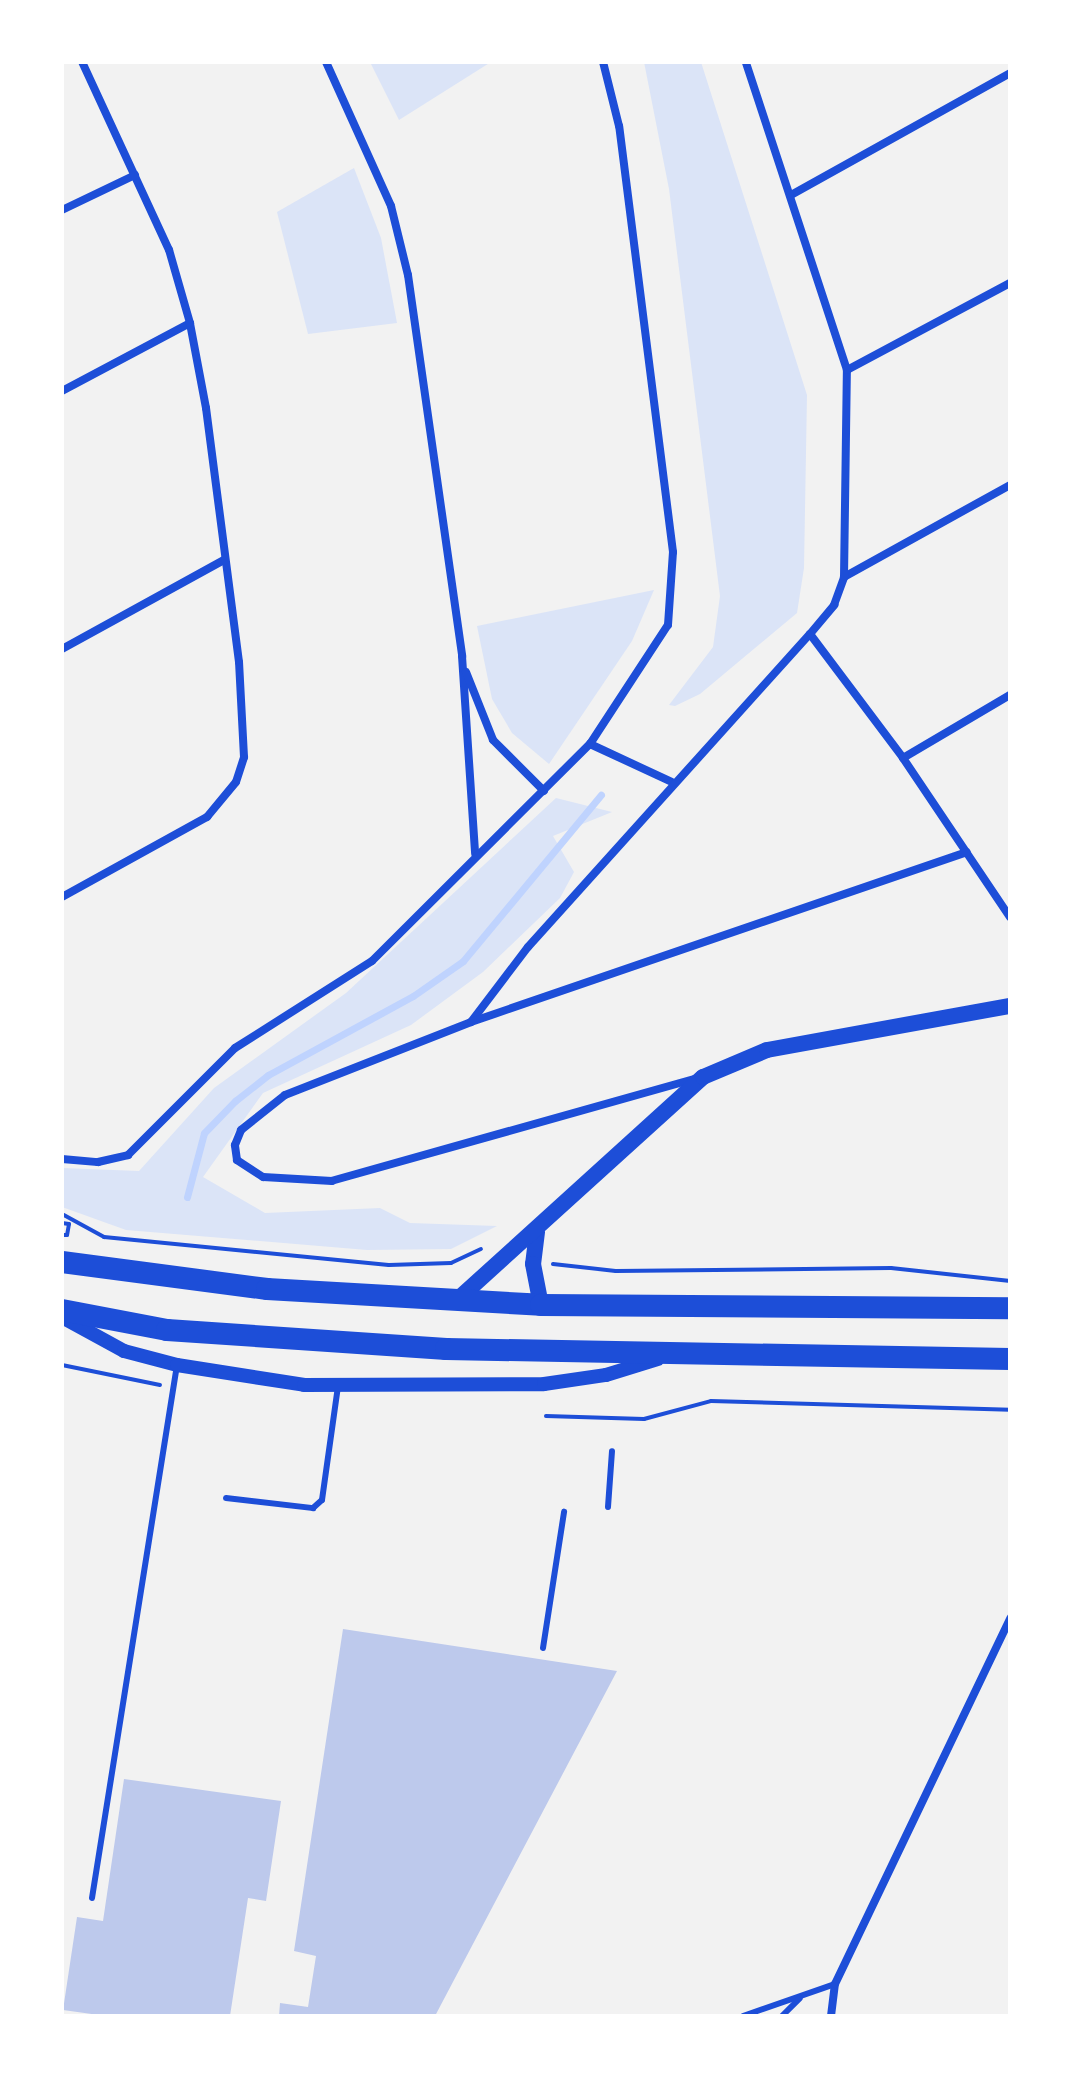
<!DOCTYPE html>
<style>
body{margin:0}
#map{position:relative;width:1072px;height:2078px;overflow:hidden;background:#f2f2f2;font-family:"Sofia Sans Condensed",sans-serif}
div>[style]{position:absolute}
.green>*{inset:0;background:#dbe4f7}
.stream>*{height:7px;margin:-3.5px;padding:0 3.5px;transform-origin:3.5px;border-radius:3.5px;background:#bfd3fe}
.building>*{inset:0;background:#bdc9ec}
.path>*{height:4px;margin:-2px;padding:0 2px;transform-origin:2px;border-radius:2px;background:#1d4ed8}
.service>*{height:6px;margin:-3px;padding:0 3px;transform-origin:3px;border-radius:3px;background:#1d4ed8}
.minor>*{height:8px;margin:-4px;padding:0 4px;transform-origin:4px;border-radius:4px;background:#1d4ed8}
.tertiary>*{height:14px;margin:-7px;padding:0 7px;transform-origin:7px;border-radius:7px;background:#1d4ed8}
.secondary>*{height:16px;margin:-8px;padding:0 8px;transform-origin:8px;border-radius:8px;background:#1d4ed8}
.motorway>*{height:22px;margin:-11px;padding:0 11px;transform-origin:11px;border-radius:11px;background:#1d4ed8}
span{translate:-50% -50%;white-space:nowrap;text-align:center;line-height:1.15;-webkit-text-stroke:8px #fff;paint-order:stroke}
.frame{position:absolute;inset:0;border:64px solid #fff;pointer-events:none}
</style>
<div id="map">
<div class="green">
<i style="clip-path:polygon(370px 62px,491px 62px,399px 120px)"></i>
<i style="clip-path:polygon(644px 62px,701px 62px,807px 395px,804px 568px,797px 613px,700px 694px,675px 706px,669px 705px,713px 647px,720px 596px,669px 189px)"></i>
<i style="clip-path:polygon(354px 168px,381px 238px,397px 323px,308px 334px,277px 212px)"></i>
<i style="clip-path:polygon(654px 590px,632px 641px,549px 764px,512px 733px,492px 699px,477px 626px)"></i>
<i style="clip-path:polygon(556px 798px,612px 812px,553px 836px,574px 872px,560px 898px,483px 972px,411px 1025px,263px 1093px,203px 1177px,265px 1213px,380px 1208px,410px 1223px,497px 1226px,451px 1249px,367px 1250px,126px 1230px,62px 1207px,62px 1168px,139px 1171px,214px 1088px,346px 993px)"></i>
</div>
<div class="stream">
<i style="left:187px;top:1197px;width:66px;rotate:-75.1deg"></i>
<i style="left:204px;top:1133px;width:45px;rotate:-45.9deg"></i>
<i style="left:235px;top:1101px;width:42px;rotate:-38.2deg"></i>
<i style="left:268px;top:1075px;width:165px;rotate:-28.6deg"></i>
<i style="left:413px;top:996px;width:61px;rotate:-35deg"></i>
<i style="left:463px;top:961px;width:216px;rotate:-50.3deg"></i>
</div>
<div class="building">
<i style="clip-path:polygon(343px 1629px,617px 1671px,435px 2016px,279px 2016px,280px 2003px,308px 2007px,316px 1956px,294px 1951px)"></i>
<i style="clip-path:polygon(124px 1779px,281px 1801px,266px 1901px,248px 1898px,230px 2016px,106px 2016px,63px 2010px,77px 1917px,103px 1921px)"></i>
</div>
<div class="path">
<i style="left:62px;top:1214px;width:48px;rotate:28.7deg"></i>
<i style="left:104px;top:1237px;width:286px;rotate:5.6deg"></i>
<i style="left:389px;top:1265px;width:62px;rotate:-1.8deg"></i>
<i style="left:451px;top:1263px;width:33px;rotate:-25deg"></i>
<i style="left:62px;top:1223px;width:7px;rotate:8deg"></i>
<i style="left:69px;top:1224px;width:11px;rotate:100deg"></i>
<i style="left:67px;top:1235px;width:5px;rotate:180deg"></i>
<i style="left:553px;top:1264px;width:63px;rotate:6.3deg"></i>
<i style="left:616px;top:1271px;width:275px;rotate:-0.6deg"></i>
<i style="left:891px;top:1268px;width:120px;rotate:6.2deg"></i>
<i style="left:62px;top:1365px;width:100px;rotate:11.5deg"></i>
<i style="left:546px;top:1416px;width:98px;rotate:1.8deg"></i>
<i style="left:644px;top:1419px;width:69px;rotate:-15deg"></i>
<i style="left:711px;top:1401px;width:299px;rotate:1.7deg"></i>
</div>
<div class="service">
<i style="left:226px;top:1498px;width:88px;rotate:6.6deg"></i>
<i style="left:313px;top:1508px;width:12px;rotate:-42deg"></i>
<i style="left:322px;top:1500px;width:115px;rotate:-82deg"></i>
<i style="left:608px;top:1507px;width:56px;rotate:-85.9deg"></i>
<i style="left:543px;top:1648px;width:138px;rotate:-81.2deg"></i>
<i style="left:92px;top:1898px;width:540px;rotate:-80.94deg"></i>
<i style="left:743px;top:2016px;width:97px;rotate:-19.2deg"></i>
<i style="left:782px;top:2016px;width:25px;rotate:-45deg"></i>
</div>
<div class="minor">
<i style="left:326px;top:62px;width:158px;rotate:65.7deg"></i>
<i style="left:391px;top:206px;width:71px;rotate:76.2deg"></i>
<i style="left:408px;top:275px;width:385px;rotate:81.9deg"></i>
<i style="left:462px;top:656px;width:198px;rotate:86.2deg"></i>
<i style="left:791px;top:195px;width:251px;rotate:-29.1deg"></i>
<i style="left:62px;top:210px;width:81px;rotate:-25.6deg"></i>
<i style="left:847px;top:370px;width:185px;rotate:-28.1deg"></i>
<i style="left:62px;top:391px;width:145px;rotate:-28deg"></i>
<i style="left:844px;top:577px;width:190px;rotate:-29deg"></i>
<i style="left:810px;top:634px;width:155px;rotate:53.1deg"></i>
<i style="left:903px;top:758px;width:192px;rotate:56.1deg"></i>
<i style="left:62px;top:649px;width:185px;rotate:-28.8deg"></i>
<i style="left:466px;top:672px;width:73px;rotate:68.3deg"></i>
<i style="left:493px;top:740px;width:72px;rotate:45deg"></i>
<i style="left:590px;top:744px;width:90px;rotate:24.9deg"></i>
<i style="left:903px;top:758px;width:124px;rotate:-30.5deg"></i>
<i style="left:62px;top:897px;width:166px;rotate:-28.9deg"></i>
<i style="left:207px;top:817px;width:45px;rotate:-50.4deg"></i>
<i style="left:236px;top:782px;width:26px;rotate:-72deg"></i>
<i style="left:244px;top:757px;width:95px;rotate:-93deg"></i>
<i style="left:239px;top:662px;width:256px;rotate:-97.4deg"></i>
<i style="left:206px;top:408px;width:86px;rotate:-100.7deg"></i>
<i style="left:190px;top:323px;width:76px;rotate:-106deg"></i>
<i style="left:169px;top:250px;width:207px;rotate:-114.8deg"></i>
<i style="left:471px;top:1022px;width:94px;rotate:-52.8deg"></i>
<i style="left:528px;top:947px;width:421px;rotate:-48deg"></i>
<i style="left:810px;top:634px;width:38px;rotate:-50deg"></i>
<i style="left:834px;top:605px;width:30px;rotate:-70deg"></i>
<i style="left:844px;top:577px;width:207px;rotate:-89.2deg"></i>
<i style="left:847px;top:370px;width:324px;rotate:-108.2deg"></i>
<i style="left:694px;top:1079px;width:376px;rotate:164.3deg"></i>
<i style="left:332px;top:1181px;width:69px;rotate:-176.7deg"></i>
<i style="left:263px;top:1177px;width:31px;rotate:-147deg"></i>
<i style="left:237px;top:1160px;width:15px;rotate:-98deg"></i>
<i style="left:235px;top:1145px;width:16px;rotate:-68deg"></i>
<i style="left:241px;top:1130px;width:56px;rotate:-38.5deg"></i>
<i style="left:285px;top:1095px;width:200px;rotate:-21.4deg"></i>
<i style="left:471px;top:1022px;width:524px;rotate:-18.92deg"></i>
<i style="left:62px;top:1159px;width:36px;rotate:5deg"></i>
<i style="left:98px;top:1162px;width:31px;rotate:-13deg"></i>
<i style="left:128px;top:1155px;width:151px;rotate:-45deg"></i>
<i style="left:235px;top:1048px;width:162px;rotate:-32.4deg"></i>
<i style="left:372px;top:961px;width:308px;rotate:-44.9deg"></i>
<i style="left:590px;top:744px;width:142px;rotate:-56.8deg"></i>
<i style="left:668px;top:625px;width:73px;rotate:-86.1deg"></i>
<i style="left:673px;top:552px;width:429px;rotate:-97.2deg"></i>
<i style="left:619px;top:126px;width:66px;rotate:-104deg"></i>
<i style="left:831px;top:2016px;width:32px;rotate:-83deg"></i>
<i style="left:835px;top:1984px;width:406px;rotate:-64.4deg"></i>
</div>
<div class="tertiary">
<i style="left:62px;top:1317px;width:71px;rotate:28.7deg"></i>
<i style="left:124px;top:1351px;width:55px;rotate:14.8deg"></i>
<i style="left:177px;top:1365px;width:129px;rotate:8.9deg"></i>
<i style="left:304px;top:1385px;width:240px;rotate:-0.2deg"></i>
<i style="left:544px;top:1384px;width:63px;rotate:-8.3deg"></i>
<i style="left:606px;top:1375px;width:54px;rotate:-17.1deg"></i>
</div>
<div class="secondary">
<i style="left:537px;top:1232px;width:32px;rotate:97deg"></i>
<i style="left:533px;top:1264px;width:42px;rotate:79deg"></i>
<i style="left:457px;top:1300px;width:332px;rotate:-42.2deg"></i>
<i style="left:703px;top:1077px;width:69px;rotate:-22.9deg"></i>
<i style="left:767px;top:1050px;width:247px;rotate:-10.3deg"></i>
</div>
<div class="motorway">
<i style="left:62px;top:1262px;width:207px;rotate:7.5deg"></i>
<i style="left:267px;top:1289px;width:274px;rotate:3.3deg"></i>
<i style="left:541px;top:1305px;width:469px;rotate:0.4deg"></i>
<i style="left:62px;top:1310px;width:107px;rotate:10.8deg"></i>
<i style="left:167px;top:1330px;width:280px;rotate:3.9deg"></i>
<i style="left:446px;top:1349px;width:564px;rotate:1.02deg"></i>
</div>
<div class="frame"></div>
</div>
